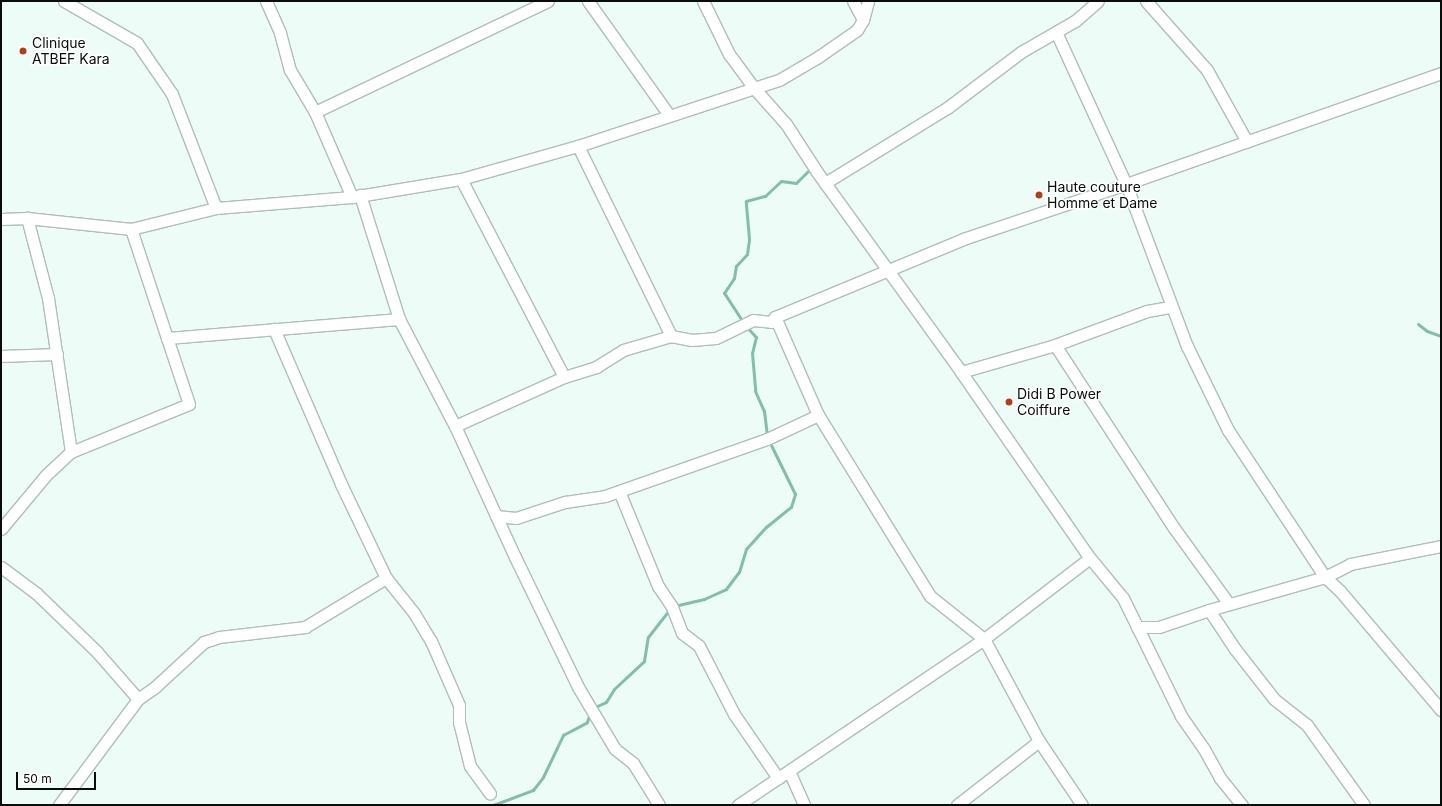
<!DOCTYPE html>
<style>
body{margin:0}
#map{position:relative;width:1442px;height:806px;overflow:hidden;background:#edfcf7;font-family:Inter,sans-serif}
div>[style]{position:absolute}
.stream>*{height:3px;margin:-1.5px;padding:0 1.5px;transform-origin:1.5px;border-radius:1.5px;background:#84bdac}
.roads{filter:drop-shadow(1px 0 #b0beb9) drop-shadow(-1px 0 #b0beb9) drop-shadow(0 1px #b0beb9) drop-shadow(0 -1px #b0beb9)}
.minor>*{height:11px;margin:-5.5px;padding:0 5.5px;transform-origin:5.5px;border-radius:5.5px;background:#fff}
.dots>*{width:11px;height:11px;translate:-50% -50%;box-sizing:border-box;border:2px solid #fff;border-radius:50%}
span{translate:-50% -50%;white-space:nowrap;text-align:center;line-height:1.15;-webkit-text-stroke:3px #fff;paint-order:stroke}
.poi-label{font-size:14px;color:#080c0b}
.left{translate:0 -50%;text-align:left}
.frame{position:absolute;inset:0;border:2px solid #080c0b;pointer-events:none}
.scale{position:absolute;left:16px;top:772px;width:80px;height:18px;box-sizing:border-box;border:2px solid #080c0b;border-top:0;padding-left:5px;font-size:12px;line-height:14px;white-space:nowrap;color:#080c0b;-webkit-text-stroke:3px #fff;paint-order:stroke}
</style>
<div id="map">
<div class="stream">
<i style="left:743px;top:322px;width:35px;rotate:-123deg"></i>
<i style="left:724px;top:293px;width:18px;rotate:-56deg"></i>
<i style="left:734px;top:278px;width:12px;rotate:-81deg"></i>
<i style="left:736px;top:266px;width:16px;rotate:-47deg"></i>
<i style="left:747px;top:254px;width:15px;rotate:-82deg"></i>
<i style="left:749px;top:239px;width:38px;rotate:-95deg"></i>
<i style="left:746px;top:201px;width:20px;rotate:-15deg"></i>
<i style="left:765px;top:196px;width:22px;rotate:-43deg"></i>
<i style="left:781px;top:181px;width:15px;rotate:8deg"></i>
<i style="left:796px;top:183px;width:17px;rotate:-45deg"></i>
<i style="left:1418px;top:324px;width:11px;rotate:38deg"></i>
<i style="left:1427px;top:331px;width:15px;rotate:20deg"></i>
<i style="left:746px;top:326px;width:15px;rotate:48deg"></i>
<i style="left:756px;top:337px;width:16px;rotate:104deg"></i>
<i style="left:752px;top:353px;width:38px;rotate:85deg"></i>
<i style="left:755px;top:391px;width:22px;rotate:66deg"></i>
<i style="left:764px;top:411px;width:25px;rotate:83deg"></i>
<i style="left:674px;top:606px;width:31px;rotate:-13deg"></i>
<i style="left:704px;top:599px;width:24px;rotate:-24deg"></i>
<i style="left:726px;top:589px;width:21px;rotate:-53deg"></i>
<i style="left:739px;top:572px;width:24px;rotate:-73deg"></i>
<i style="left:746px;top:549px;width:30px;rotate:-48deg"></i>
<i style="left:766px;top:527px;width:32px;rotate:-39deg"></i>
<i style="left:791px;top:507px;width:14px;rotate:-73deg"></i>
<i style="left:795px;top:494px;width:59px;rotate:-116.1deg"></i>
<i style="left:593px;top:708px;width:14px;rotate:-25deg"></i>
<i style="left:606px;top:702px;width:15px;rotate:-58deg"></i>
<i style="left:614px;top:689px;width:41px;rotate:-43deg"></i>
<i style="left:644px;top:661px;width:24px;rotate:-81deg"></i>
<i style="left:648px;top:637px;width:36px;rotate:-52deg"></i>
<i style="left:493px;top:805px;width:43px;rotate:-20.6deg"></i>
<i style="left:533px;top:790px;width:16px;rotate:-52deg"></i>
<i style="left:543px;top:777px;width:47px;rotate:-64.5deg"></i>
<i style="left:563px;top:735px;width:27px;rotate:-28deg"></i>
<i style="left:587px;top:722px;width:9px;rotate:-72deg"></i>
</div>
<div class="roads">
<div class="minor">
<i style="left:64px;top:1px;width:84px;rotate:29.9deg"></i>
<i style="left:137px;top:43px;width:62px;rotate:55.5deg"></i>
<i style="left:172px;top:94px;width:122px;rotate:68.9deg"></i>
<i style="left:266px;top:1px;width:35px;rotate:66deg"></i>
<i style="left:280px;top:33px;width:38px;rotate:75deg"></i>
<i style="left:290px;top:70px;width:49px;rotate:59.2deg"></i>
<i style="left:315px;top:112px;width:93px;rotate:66.5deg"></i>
<i style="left:588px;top:1px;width:140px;rotate:54.6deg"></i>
<i style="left:703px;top:1px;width:59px;rotate:63.9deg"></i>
<i style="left:729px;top:54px;width:42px;rotate:53.7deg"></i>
<i style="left:754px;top:88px;width:26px;rotate:-18deg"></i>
<i style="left:779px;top:80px;width:45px;rotate:-30.5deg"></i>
<i style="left:818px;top:57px;width:47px;rotate:-34.7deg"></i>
<i style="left:857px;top:30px;width:12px;rotate:-59deg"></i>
<i style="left:863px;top:20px;width:20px;rotate:-75deg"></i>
<i style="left:853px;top:1px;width:21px;rotate:62deg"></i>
<i style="left:1146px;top:1px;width:92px;rotate:48.5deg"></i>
<i style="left:1207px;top:70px;width:82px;rotate:60.9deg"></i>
<i style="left:1056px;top:32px;width:167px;rotate:65.3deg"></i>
<i style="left:1126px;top:184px;width:173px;rotate:69.4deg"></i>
<i style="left:1187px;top:346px;width:93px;rotate:64deg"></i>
<i style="left:1228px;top:430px;width:176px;rotate:56.6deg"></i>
<i style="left:1325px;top:577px;width:21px;rotate:43deg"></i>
<i style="left:1340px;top:591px;width:156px;rotate:49.7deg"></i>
<i style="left:315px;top:112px;width:258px;rotate:-25.5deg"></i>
<i style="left:578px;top:146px;width:212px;rotate:63.9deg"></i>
<i style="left:461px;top:179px;width:223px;rotate:62.5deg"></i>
<i style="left:825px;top:183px;width:143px;rotate:-31.6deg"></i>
<i style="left:947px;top:108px;width:93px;rotate:-37.1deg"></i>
<i style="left:1021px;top:52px;width:62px;rotate:-29.9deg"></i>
<i style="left:1075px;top:21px;width:30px;rotate:-41deg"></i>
<i style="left:360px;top:195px;width:130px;rotate:72.5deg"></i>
<i style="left:399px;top:319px;width:121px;rotate:62.4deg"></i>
<i style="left:455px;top:426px;width:144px;rotate:65.4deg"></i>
<i style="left:515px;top:557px;width:144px;rotate:64.1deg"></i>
<i style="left:578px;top:687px;width:72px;rotate:59.2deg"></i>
<i style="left:615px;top:749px;width:23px;rotate:38deg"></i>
<i style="left:633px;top:763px;width:49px;rotate:58.2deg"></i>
<i style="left:1px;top:219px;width:26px;rotate:-2deg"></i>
<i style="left:27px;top:218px;width:105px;rotate:6deg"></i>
<i style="left:131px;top:229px;width:88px;rotate:-13.9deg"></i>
<i style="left:216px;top:208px;width:136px;rotate:-4.6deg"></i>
<i style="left:352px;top:197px;width:110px;rotate:-9.4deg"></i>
<i style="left:461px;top:179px;width:122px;rotate:-15.8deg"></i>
<i style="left:578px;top:146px;width:185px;rotate:-18.2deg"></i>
<i style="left:754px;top:88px;width:48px;rotate:48.4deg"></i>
<i style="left:786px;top:124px;width:57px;rotate:57.1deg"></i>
<i style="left:817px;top:172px;width:246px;rotate:54.2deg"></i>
<i style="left:961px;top:372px;width:226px;rotate:55.3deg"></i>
<i style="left:1090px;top:558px;width:52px;rotate:50.5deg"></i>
<i style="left:1123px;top:598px;width:131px;rotate:63.8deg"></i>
<i style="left:1181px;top:716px;width:40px;rotate:55.1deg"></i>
<i style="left:1204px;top:749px;width:33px;rotate:61deg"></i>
<i style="left:1220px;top:778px;width:35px;rotate:51deg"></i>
<i style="left:131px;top:229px;width:115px;rotate:71.7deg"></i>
<i style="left:167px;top:338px;width:233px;rotate:-4.7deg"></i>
<i style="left:274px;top:329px;width:169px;rotate:66.6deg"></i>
<i style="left:341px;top:484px;width:104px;rotate:64.4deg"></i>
<i style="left:386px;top:578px;width:45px;rotate:51.3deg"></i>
<i style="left:414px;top:613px;width:33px;rotate:59deg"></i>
<i style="left:431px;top:641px;width:70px;rotate:66.4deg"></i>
<i style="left:459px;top:705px;width:17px;rotate:90deg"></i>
<i style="left:459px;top:722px;width:45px;rotate:76deg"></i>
<i style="left:470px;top:766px;width:34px;rotate:54deg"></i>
<i style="left:1055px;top:345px;width:218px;rotate:57deg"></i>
<i style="left:1174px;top:528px;width:94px;rotate:54.1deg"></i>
<i style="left:1px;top:356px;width:56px;rotate:-2deg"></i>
<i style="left:961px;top:372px;width:98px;rotate:-16deg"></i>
<i style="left:1055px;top:345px;width:98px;rotate:-20.3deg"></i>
<i style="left:1147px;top:311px;width:23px;rotate:-10deg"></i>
<i style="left:455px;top:426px;width:120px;rotate:-24.2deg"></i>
<i style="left:564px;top:377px;width:34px;rotate:-17deg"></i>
<i style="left:596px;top:367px;width:32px;rotate:-32deg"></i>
<i style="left:623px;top:350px;width:50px;rotate:-16.3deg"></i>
<i style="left:671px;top:336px;width:21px;rotate:11deg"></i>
<i style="left:692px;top:340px;width:24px;rotate:-5deg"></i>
<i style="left:716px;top:338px;width:41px;rotate:-25.9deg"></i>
<i style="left:753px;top:320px;width:18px;rotate:6deg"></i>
<i style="left:771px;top:322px;width:6px;rotate:-51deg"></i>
<i style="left:71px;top:452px;width:127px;rotate:-22.1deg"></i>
<i style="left:189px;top:404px;width:70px;rotate:-108.4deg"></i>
<i style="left:619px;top:491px;width:103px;rotate:67.7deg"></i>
<i style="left:658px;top:586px;width:25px;rotate:56deg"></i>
<i style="left:672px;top:607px;width:28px;rotate:69deg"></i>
<i style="left:682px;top:633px;width:21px;rotate:37deg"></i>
<i style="left:699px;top:646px;width:76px;rotate:62.8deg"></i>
<i style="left:734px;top:714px;width:78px;rotate:55.5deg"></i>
<i style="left:496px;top:516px;width:20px;rotate:6deg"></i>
<i style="left:516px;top:518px;width:52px;rotate:-18.1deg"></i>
<i style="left:565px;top:502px;width:40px;rotate:-8.5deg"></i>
<i style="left:605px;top:496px;width:172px;rotate:-19.4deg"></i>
<i style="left:767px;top:439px;width:56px;rotate:-25.2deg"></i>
<i style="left:1px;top:529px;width:70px;rotate:-50.2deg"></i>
<i style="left:46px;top:475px;width:34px;rotate:-43deg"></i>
<i style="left:71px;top:452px;width:156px;rotate:-98.5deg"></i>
<i style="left:48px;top:298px;width:83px;rotate:-104.7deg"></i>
<i style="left:1px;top:567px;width:44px;rotate:36.6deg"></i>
<i style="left:36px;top:593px;width:85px;rotate:44deg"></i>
<i style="left:97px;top:652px;width:62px;rotate:48.9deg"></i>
<i style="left:1209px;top:610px;width:47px;rotate:56.3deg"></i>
<i style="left:1235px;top:649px;width:63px;rotate:52deg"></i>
<i style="left:1274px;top:699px;width:42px;rotate:38.2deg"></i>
<i style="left:1307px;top:725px;width:98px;rotate:54.5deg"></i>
<i style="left:1137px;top:627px;width:22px"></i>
<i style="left:1159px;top:627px;width:53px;rotate:-18.8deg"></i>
<i style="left:1209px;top:610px;width:121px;rotate:-15.9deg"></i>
<i style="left:1325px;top:577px;width:28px;rotate:-27deg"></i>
<i style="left:1350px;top:564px;width:93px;rotate:-11.2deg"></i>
<i style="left:1039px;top:741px;width:77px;rotate:56.1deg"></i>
<i style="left:789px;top:771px;width:37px;rotate:66deg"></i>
<i style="left:59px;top:805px;width:132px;rotate:-53.3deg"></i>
<i style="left:138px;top:699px;width:21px;rotate:-35deg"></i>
<i style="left:155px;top:687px;width:67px;rotate:-42.6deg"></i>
<i style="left:204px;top:642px;width:16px;rotate:-18deg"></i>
<i style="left:219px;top:637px;width:87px;rotate:-6.6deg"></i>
<i style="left:305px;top:627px;width:95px;rotate:-31.2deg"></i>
<i style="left:738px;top:805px;width:297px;rotate:-34deg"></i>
<i style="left:984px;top:639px;width:133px;rotate:-37.4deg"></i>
<i style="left:957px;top:805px;width:104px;rotate:-38deg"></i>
<i style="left:1039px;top:741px;width:116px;rotate:-118.3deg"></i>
<i style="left:984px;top:639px;width:69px;rotate:-141.5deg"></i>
<i style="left:930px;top:596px;width:213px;rotate:-121.7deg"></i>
<i style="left:818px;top:415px;width:107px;rotate:-113.7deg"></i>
<i style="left:775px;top:317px;width:204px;rotate:-22.5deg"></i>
<i style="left:963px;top:239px;width:172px;rotate:-18.6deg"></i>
<i style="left:1126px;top:184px;width:334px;rotate:-19.4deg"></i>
</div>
</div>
<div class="dots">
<i style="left:23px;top:51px;background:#a8411c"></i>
<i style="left:1039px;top:195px;background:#a8411c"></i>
<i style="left:1009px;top:402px;background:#a8411c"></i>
</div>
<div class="poi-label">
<span class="left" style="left:32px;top:51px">Clinique<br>ATBEF Kara</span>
<span class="left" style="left:1047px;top:195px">Haute couture<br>Homme et Dame</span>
<span class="left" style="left:1017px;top:402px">Didi B Power<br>Coiffure</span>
</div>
<div class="frame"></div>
<div class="scale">50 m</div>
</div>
